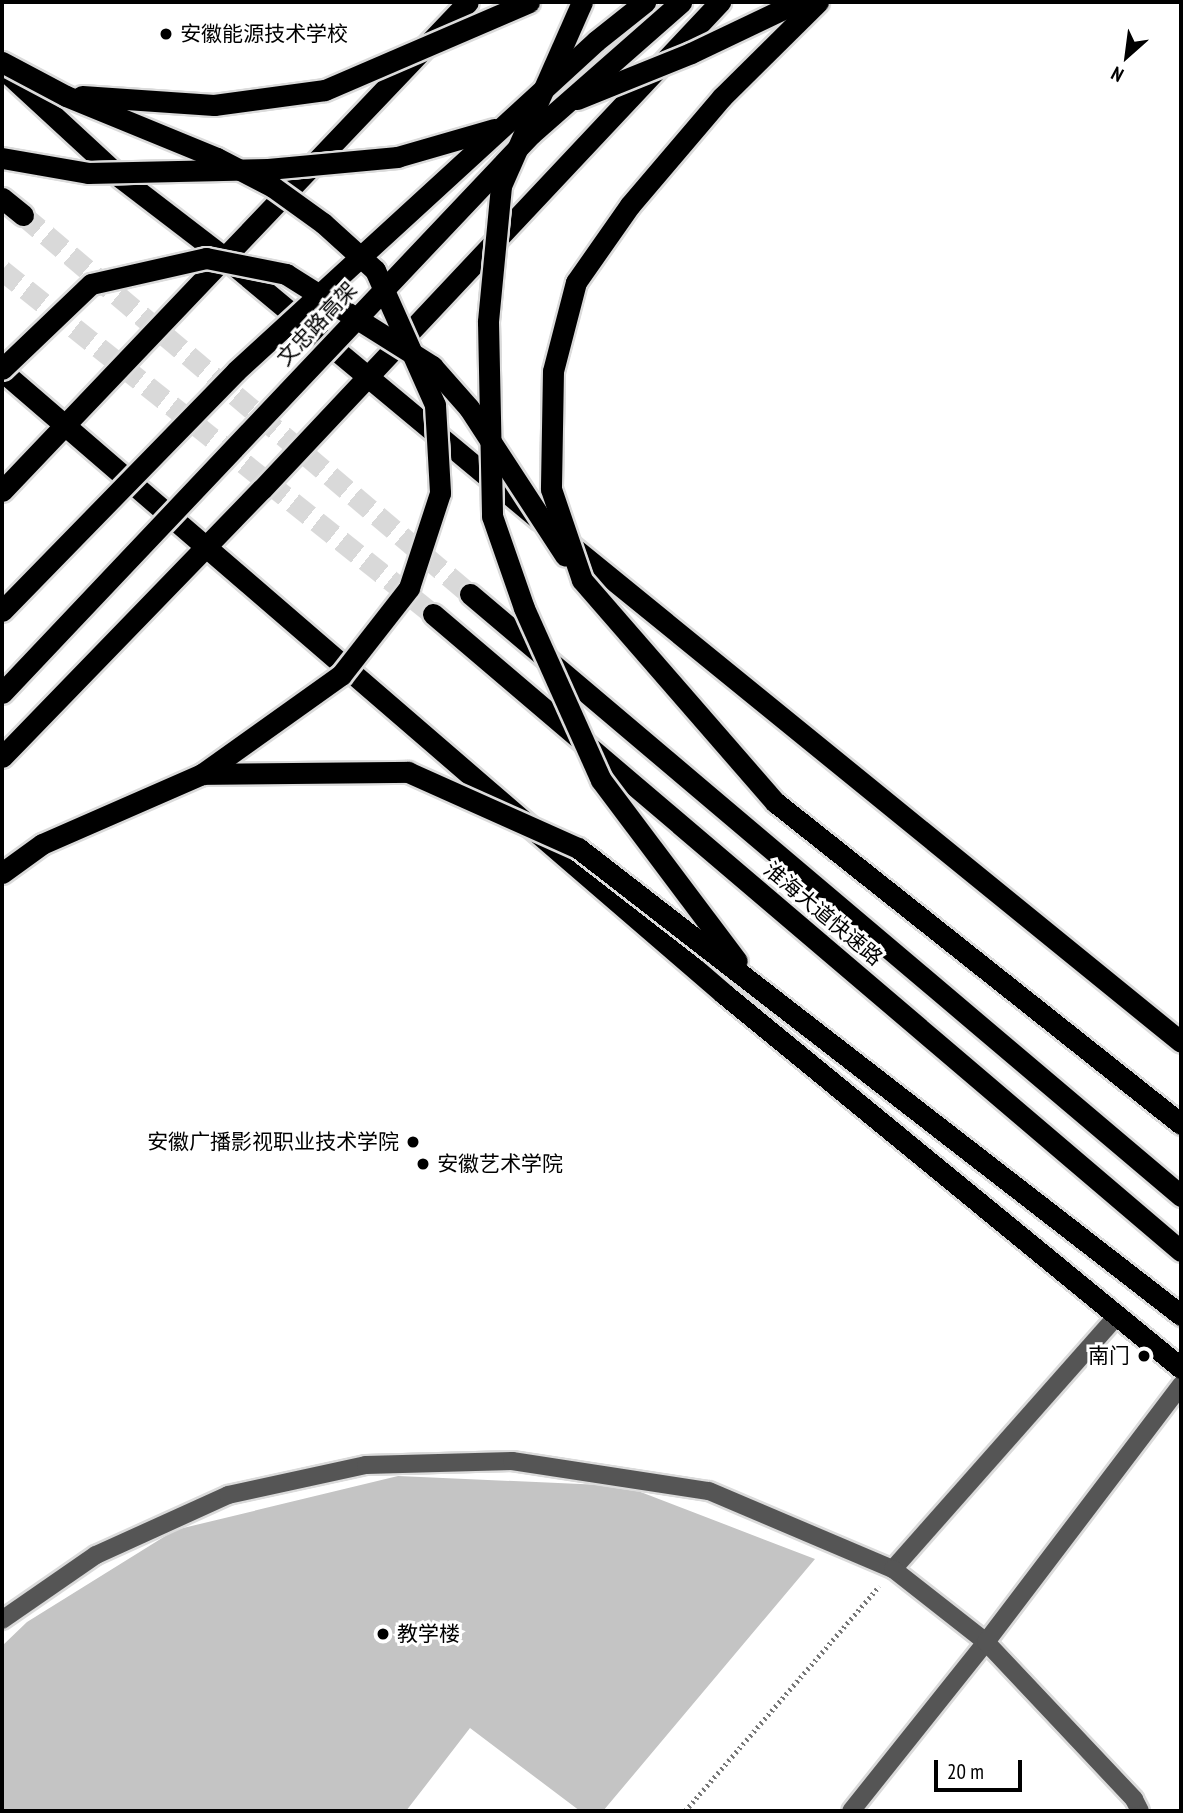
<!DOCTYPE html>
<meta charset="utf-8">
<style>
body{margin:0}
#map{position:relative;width:1183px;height:1813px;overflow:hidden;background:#fff;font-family:"PT Sans Narrow","Noto Sans SC",sans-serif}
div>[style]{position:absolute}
.building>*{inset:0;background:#c4c4c4}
.highway-tunnel>*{height:21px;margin-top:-10.5px;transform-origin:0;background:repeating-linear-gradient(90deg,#d9d9d9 0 21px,transparent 0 31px)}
.path>*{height:4.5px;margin-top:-2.25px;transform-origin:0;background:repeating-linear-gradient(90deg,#777 0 2px,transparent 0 5.5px)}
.roads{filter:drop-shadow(2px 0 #dbdbdb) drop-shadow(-2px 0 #dbdbdb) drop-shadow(0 2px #dbdbdb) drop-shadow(0 -2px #dbdbdb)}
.minor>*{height:18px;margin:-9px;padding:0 9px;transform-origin:9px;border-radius:9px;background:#555}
.highway>*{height:21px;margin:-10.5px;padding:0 10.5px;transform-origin:10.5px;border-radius:10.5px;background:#000}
.bridges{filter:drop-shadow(2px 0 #dbdbdb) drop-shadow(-2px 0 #dbdbdb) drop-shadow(0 2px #dbdbdb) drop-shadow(0 -2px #dbdbdb)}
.highway-bridge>*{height:21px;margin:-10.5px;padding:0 10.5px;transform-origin:10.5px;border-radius:10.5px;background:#000}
.dots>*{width:19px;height:19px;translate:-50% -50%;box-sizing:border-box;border:4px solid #fff;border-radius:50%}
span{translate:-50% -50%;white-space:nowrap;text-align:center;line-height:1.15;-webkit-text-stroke:6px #fff;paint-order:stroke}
.poi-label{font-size:21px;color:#000}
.left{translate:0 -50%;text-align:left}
.right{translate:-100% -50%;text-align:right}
.street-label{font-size:21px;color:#000}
.frame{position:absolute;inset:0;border:4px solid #000;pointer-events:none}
.north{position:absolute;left:1092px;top:21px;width:70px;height:70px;-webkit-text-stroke:5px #fff;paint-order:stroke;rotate:208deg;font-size:19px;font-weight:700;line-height:28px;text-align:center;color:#000}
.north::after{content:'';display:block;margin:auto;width:24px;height:32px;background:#000;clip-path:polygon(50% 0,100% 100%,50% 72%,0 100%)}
.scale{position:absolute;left:934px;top:1760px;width:88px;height:32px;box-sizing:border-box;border:4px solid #000;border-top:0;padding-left:9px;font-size:21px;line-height:24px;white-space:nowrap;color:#000;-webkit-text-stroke:5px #fff;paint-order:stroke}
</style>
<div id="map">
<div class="building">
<i style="clip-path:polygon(398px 1476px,625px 1486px,815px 1559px,603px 1811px,580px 1811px,470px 1728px,406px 1811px,2px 1811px,2px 1646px,27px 1622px,175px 1530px)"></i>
</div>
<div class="highway-tunnel">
<i style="left:23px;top:215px;width:586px;rotate:40.29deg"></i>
<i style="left:2px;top:270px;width:551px;rotate:38.59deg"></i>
</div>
<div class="path">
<i style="left:685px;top:1811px;width:297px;rotate:-49.2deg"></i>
</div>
<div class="roads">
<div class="minor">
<i style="left:893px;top:1569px;width:338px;rotate:-48.5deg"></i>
<i style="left:2px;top:1620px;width:114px;rotate:-34.7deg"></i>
<i style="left:96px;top:1555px;width:145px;rotate:-24.4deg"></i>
<i style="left:228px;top:1495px;width:141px;rotate:-12.3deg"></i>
<i style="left:366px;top:1465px;width:146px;rotate:-1.6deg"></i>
<i style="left:512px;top:1461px;width:199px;rotate:8.7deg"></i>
<i style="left:709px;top:1491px;width:200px;rotate:23deg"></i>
<i style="left:893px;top:1569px;width:118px;rotate:38.1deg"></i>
<i style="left:986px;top:1642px;width:216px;rotate:128.6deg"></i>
<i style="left:1140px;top:1811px;width:13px;rotate:-117deg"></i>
<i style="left:1134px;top:1799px;width:216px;rotate:-133.3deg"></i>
<i style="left:986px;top:1642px;width:323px;rotate:-52.8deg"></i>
</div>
<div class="highway">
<i style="left:2px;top:68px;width:162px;rotate:42.7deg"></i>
<i style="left:121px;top:178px;width:130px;rotate:37.5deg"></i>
<i style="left:224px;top:257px;width:410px;rotate:39.8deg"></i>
<i style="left:2px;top:198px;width:27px;rotate:39deg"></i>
<i style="left:2px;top:371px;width:952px;rotate:40.78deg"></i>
<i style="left:723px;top:993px;width:592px;rotate:39.31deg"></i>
<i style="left:2px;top:491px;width:675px;rotate:-46.38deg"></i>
<i style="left:564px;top:540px;width:795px;rotate:39.13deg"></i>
<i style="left:470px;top:594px;width:932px;rotate:40.25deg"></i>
<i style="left:433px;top:614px;width:982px;rotate:40.42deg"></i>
<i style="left:2px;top:757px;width:373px;rotate:-45.9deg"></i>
<i style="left:262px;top:489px;width:669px;rotate:-46.76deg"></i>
</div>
</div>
<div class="bridges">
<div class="highway-bridge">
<i style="left:582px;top:2px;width:201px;rotate:113.8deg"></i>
<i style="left:501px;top:186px;width:137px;rotate:95.5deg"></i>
<i style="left:488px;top:322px;width:194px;rotate:88.8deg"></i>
<i style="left:492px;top:516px;width:97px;rotate:70.8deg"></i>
<i style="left:524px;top:608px;width:188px;rotate:65.9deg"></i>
<i style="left:601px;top:780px;width:226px;rotate:53.1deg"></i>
<i style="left:818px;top:2px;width:135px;rotate:135.3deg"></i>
<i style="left:722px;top:97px;width:142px;rotate:130.4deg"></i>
<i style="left:630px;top:205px;width:94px;rotate:125deg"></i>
<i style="left:576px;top:282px;width:92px;rotate:104.5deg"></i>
<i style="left:553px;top:371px;width:118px;rotate:91deg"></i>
<i style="left:551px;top:489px;width:96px;rotate:71.2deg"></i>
<i style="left:582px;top:580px;width:294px;rotate:49deg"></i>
<i style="left:775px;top:802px;width:518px;rotate:38.42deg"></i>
<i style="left:2px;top:62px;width:72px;rotate:28deg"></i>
<i style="left:66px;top:96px;width:163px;rotate:22.3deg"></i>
<i style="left:217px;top:158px;width:63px;rotate:27.4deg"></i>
<i style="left:273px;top:187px;width:62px;rotate:35.8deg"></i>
<i style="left:323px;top:223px;width:70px;rotate:42.1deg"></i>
<i style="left:375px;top:270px;width:148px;rotate:66deg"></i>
<i style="left:435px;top:405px;width:88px;rotate:86.7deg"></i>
<i style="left:440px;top:493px;width:100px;rotate:108.1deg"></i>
<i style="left:409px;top:588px;width:110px;rotate:128deg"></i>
<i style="left:341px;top:675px;width:171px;rotate:144.5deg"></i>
<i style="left:82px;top:96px;width:132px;rotate:3.9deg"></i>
<i style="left:214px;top:105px;width:112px;rotate:-7.7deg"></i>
<i style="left:325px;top:90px;width:222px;rotate:-23.3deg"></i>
<i style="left:577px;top:99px;width:123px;rotate:-22deg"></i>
<i style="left:691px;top:53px;width:119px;rotate:-25.5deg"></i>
<i style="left:2px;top:158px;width:87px;rotate:9.9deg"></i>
<i style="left:88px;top:173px;width:180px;rotate:-1.3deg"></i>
<i style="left:268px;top:169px;width:130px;rotate:-5.3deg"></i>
<i style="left:397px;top:157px;width:101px;rotate:-16.1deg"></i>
<i style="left:2px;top:369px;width:123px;rotate:-43.7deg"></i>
<i style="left:91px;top:284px;width:118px;rotate:-12.7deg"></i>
<i style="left:206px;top:258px;width:82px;rotate:11.3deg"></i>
<i style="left:286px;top:274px;width:173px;rotate:32.2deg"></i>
<i style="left:432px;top:366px;width:56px;rotate:48.6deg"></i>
<i style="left:469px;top:408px;width:176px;rotate:56.9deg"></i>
<i style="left:2px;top:611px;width:335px;rotate:-45.7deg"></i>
<i style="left:236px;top:371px;width:488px;rotate:-42.5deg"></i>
<i style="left:596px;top:41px;width:63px;rotate:-38.5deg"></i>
<i style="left:2px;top:693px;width:770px;rotate:-46.58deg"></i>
<i style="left:531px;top:134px;width:200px;rotate:-41.3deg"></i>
<i style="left:2px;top:873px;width:49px;rotate:-35.9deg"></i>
<i style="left:42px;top:844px;width:175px;rotate:-23.6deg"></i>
<i style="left:202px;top:774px;width:206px;rotate:-0.6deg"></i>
<i style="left:408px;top:772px;width:186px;rotate:24.1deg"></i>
<i style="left:578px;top:848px;width:763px;rotate:37.76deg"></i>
</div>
</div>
<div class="dots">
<i style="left:166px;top:34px;background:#000"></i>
<i style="left:413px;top:1142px;background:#000"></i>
<i style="left:423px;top:1164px;background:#000"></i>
<i style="left:1144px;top:1356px;background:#000"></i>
<i style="left:383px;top:1634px;background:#000"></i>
</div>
<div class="poi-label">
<span class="left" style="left:180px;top:34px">安徽能源技术学校</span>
<span class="right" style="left:399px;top:1142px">安徽广播影视职业技术学院</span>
<span class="left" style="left:437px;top:1164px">安徽艺术学院</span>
<span class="right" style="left:1130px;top:1356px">南门</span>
<span class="left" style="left:397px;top:1634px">教学楼</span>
</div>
<div class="street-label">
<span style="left:317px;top:324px;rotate:-47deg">文忠路高架</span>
<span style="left:823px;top:914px;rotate:40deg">淮海大道快速路</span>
</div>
<div class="frame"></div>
<div class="north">N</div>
<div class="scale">20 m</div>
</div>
